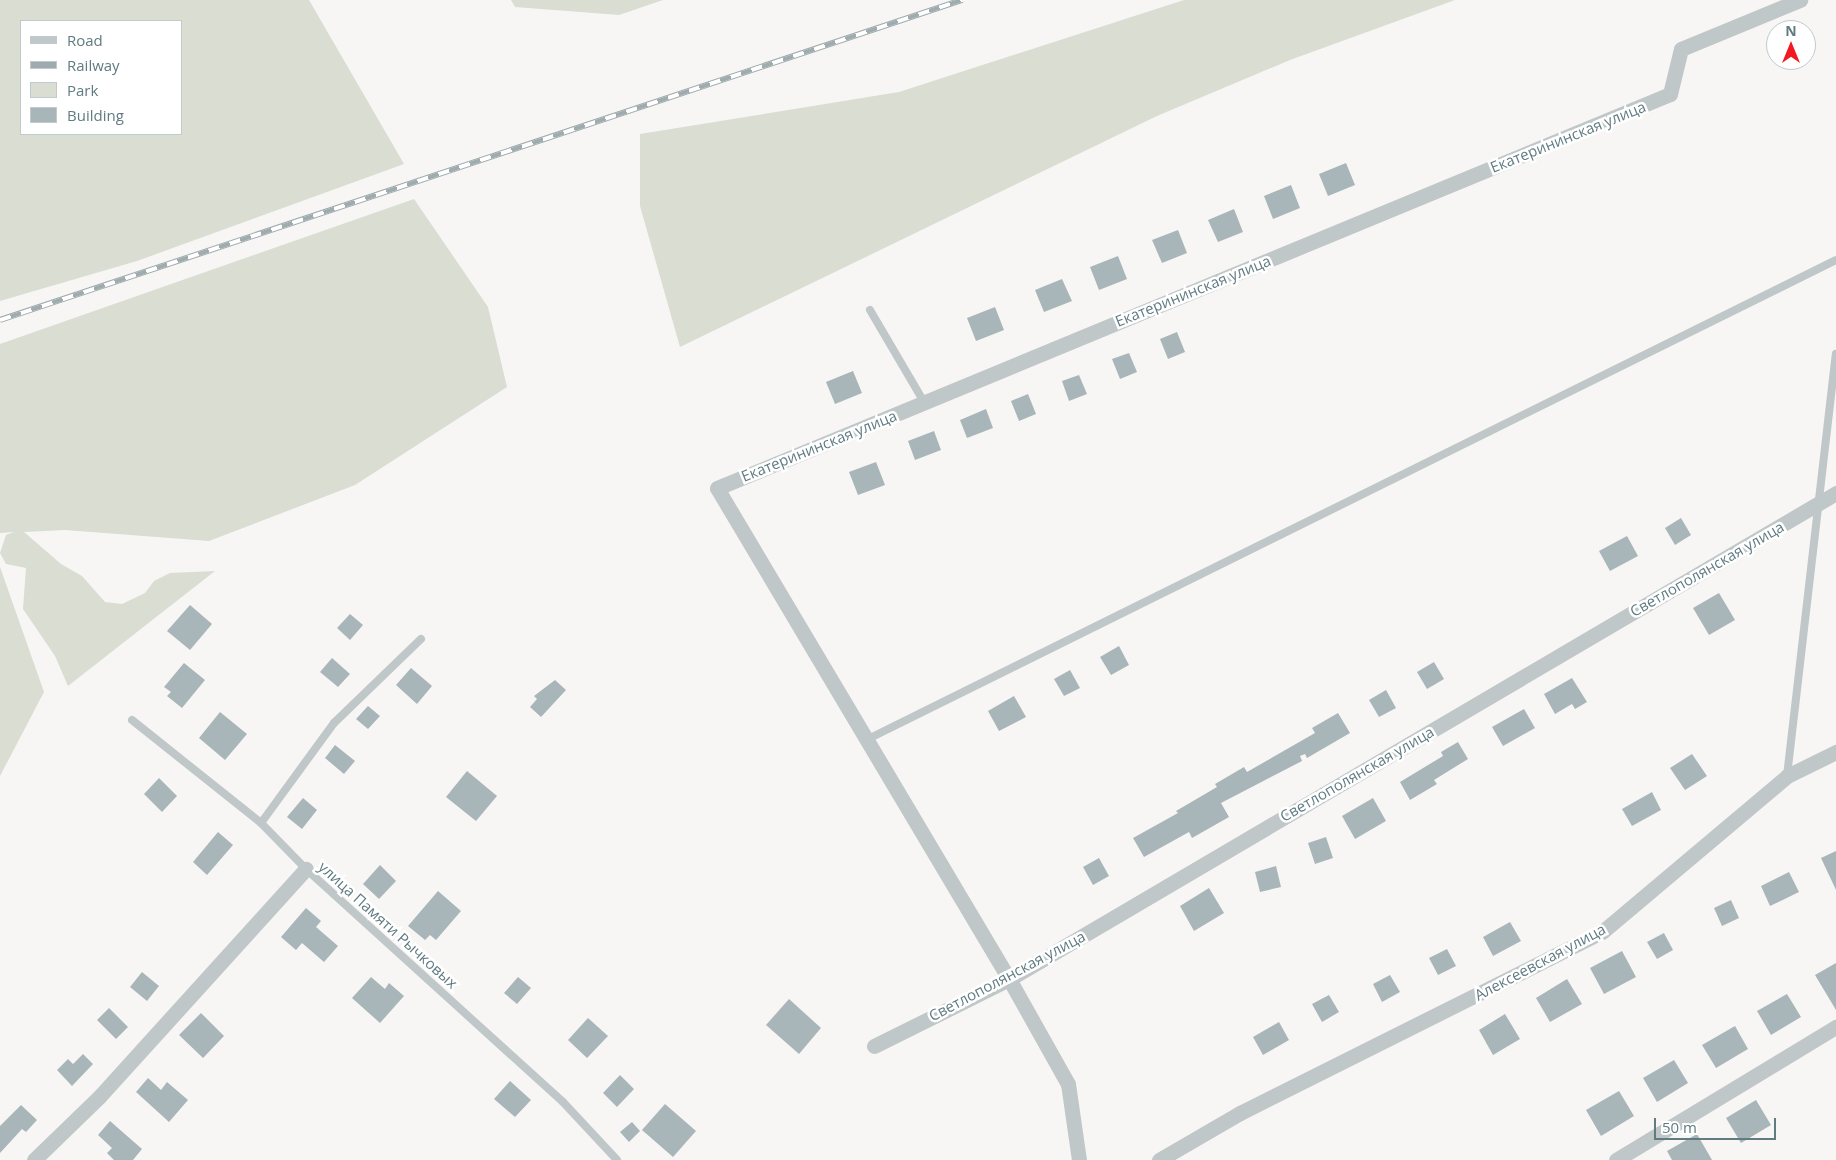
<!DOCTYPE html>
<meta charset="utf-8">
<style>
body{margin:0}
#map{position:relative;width:1836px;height:1160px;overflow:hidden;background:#f7f6f4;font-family:"Open Sans",sans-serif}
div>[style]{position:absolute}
.green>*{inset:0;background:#d9ddd2}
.building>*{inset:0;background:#a8b6b9}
.service>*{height:8px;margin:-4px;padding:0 4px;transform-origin:4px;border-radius:4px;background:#c0c7c9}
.minor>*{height:15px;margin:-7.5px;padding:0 7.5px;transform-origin:7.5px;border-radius:7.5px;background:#c0c7c9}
.rail>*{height:5.5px;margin-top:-2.75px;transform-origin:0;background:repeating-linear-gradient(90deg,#fff 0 11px,#9fabae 0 22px);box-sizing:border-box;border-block:1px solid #9fabae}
span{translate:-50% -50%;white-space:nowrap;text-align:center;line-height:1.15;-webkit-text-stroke:5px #fff;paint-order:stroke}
.street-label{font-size:15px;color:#607b82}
.legend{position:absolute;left:20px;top:20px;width:162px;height:115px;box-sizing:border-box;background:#fff;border:1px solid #bfcacd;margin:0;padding:6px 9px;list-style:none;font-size:15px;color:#607b82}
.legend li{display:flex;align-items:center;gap:10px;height:25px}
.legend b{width:25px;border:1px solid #bfcacd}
.north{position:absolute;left:1766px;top:20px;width:50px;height:50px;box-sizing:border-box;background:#fff;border:1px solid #bfcacd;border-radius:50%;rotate:0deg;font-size:14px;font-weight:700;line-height:20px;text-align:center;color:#607b82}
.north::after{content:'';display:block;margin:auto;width:18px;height:22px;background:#f21921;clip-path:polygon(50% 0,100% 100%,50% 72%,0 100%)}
.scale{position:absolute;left:1654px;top:1118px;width:122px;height:22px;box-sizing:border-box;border:2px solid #607b82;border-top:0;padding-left:6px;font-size:15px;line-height:18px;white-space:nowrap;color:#607b82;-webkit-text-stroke:4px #fff;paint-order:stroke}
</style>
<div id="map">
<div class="green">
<i style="clip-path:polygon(evenodd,0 0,309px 0,404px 164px,137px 261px,0 301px,0 0,21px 21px,181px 21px,181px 134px,21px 134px,21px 21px)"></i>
<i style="clip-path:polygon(511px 0,663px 0,619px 15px,515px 7px)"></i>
<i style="clip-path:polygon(1184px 0,1455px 0,1290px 60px,1157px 116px,680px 347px,640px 206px,640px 134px,899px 92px)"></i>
<i style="clip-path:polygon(414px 199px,488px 307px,507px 387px,355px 485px,209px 541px,65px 530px,24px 532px,61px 564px,82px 576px,105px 602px,122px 604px,145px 593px,154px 581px,170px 573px,215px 571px,68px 686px,55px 656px,23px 609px,26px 568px,6px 564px,0 553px,6px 535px,14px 532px,0 533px,0 344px)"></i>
<i style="clip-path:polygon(0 567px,44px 692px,0 776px)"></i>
</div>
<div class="building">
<i style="clip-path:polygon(1346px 163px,1355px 185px,1328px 196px,1319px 174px)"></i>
<i style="clip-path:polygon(1291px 185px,1300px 208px,1273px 219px,1264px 196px)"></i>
<i style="clip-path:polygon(1234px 209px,1243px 232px,1218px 242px,1208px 220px)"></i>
<i style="clip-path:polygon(1178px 230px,1187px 253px,1162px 263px,1152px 240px)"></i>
<i style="clip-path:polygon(1118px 256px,1127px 279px,1099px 290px,1090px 267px)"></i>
<i style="clip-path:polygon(1062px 279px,1072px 301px,1044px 312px,1035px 290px)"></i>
<i style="clip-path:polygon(995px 307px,1004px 330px,976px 341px,967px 318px)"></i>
<i style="clip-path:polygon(1177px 332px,1185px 352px,1168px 359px,1160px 339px)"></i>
<i style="clip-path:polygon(1129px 353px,1137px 372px,1120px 379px,1112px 359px)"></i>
<i style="clip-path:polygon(853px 371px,862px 393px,835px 404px,826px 382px)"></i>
<i style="clip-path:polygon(1079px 375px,1087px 394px,1069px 401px,1062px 381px)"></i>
<i style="clip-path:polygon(1028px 394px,1036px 414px,1019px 421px,1011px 401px)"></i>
<i style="clip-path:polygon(986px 409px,993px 428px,967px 438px,960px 420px)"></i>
<i style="clip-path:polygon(934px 431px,941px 450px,915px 460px,908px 441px)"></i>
<i style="clip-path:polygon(876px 462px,885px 485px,858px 495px,849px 472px)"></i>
<i style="clip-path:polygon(1681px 518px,1691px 535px,1675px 545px,1665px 528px)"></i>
<i style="clip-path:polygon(1627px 536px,1638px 556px,1610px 571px,1599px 551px)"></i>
<i style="clip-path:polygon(1719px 593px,1735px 620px,1709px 635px,1693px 608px)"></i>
<i style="clip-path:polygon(190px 605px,212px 624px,190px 650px,167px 631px)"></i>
<i style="clip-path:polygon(350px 614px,363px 625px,350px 640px,337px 628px)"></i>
<i style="clip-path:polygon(1119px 646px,1129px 665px,1111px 675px,1100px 657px)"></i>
<i style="clip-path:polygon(332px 658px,350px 674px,338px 687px,320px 672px)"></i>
<i style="clip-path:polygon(1434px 662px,1444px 679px,1427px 689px,1417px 672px)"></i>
<i style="clip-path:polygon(184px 663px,205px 680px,182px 708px,167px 696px,171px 692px,164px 687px)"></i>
<i style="clip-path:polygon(411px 668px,432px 686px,417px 704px,396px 685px)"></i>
<i style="clip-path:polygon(1070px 670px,1080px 688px,1064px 696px,1054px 679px)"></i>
<i style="clip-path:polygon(1572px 678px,1587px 702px,1575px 709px,1572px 704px,1555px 714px,1544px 694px)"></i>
<i style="clip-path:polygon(555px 680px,566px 690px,541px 717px,530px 707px,537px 699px,534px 696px)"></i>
<i style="clip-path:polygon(1386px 690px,1396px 708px,1379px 717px,1369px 700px)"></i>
<i style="clip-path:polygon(1014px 696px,1026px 717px,999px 731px,988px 711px)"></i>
<i style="clip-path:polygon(368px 706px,380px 716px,368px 729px,356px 719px)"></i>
<i style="clip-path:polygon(1524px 709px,1535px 728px,1503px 746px,1492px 727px)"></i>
<i style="clip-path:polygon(220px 712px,247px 734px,225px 760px,199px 738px)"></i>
<i style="clip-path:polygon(1338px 713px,1350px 733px,1307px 758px,1305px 754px,1300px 756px,1302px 761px,1221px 803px,1229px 817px,1192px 838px,1189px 832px,1144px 857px,1133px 838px,1178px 813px,1176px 811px,1217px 787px,1215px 784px,1244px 767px,1247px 772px,1315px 733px,1312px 728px)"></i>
<i style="clip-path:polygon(1458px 742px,1468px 759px,1434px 780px,1437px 784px,1410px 800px,1400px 782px,1443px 756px,1441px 752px)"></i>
<i style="clip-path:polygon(335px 745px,355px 761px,344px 774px,325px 758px)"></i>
<i style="clip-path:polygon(1692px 754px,1707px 776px,1685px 790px,1670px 768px)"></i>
<i style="clip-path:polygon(467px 771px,497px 796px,476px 821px,446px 797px)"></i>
<i style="clip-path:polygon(159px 778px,177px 796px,162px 812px,144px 794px)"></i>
<i style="clip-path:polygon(1652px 792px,1661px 810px,1632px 826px,1622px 809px)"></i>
<i style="clip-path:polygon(303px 798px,317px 810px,302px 829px,287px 817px)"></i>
<i style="clip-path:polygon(1373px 798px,1386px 821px,1355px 839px,1342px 816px)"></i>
<i style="clip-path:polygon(218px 832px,233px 845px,207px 875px,193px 862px)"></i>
<i style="clip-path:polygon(1326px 837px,1333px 858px,1315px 864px,1308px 843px)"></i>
<i style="clip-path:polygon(1836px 851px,1836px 890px,1821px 858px)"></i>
<i style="clip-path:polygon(1099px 858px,1109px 876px,1093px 885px,1083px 867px)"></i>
<i style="clip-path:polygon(380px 865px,396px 881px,379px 899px,363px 884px)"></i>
<i style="clip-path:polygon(1276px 866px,1281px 887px,1260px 892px,1255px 872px)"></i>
<i style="clip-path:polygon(1789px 872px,1799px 892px,1770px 906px,1761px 886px)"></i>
<i style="clip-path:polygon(1209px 888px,1224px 913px,1194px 931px,1180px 906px)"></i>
<i style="clip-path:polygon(438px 891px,461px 911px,436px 940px,430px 935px,425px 940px,408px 926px)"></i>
<i style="clip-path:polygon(1731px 900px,1739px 918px,1722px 926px,1714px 908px)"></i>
<i style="clip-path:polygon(306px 908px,321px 921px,316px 927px,338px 946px,324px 962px,302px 943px,296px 950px,281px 937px)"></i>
<i style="clip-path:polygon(1510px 922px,1521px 941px,1493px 956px,1483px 937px)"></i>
<i style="clip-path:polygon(1664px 933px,1673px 950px,1657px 959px,1647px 942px)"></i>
<i style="clip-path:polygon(1447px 949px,1456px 966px,1438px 975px,1429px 958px)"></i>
<i style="clip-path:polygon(1622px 951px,1636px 977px,1604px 994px,1590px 968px)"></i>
<i style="clip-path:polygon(1836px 963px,1836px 1010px,1815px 975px)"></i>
<i style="clip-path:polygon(142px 972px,159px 986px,147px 1001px,130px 987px)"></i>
<i style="clip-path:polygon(1390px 975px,1400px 992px,1382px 1002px,1373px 984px)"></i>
<i style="clip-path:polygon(371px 977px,385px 989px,389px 983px,404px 996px,380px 1023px,352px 998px)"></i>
<i style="clip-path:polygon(518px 977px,531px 988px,517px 1004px,504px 993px)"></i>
<i style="clip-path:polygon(1567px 979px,1582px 1004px,1550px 1022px,1536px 998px)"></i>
<i style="clip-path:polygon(1787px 994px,1801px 1017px,1771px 1035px,1757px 1011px)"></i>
<i style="clip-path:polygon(1329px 995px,1339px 1012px,1322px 1022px,1312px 1004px)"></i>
<i style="clip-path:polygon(789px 999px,821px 1028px,799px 1054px,766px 1025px)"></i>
<i style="clip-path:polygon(109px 1008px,128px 1027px,116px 1039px,97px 1020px)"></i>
<i style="clip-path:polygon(201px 1013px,224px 1036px,203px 1058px,179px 1035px)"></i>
<i style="clip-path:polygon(1505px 1014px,1520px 1039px,1493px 1055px,1479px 1030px)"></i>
<i style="clip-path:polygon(588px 1018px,608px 1036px,587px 1058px,568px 1040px)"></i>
<i style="clip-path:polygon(1279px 1022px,1289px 1040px,1263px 1055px,1253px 1037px)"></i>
<i style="clip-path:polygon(1735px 1026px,1748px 1049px,1716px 1068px,1702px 1045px)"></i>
<i style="clip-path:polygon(83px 1054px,93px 1064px,72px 1086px,57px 1070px,68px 1059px,73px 1064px)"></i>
<i style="clip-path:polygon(1674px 1060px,1688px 1083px,1657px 1102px,1643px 1078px)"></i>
<i style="clip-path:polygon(620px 1075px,634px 1089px,617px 1107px,603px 1093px)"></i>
<i style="clip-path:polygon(148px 1078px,161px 1090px,167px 1082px,188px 1100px,169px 1122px,136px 1092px)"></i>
<i style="clip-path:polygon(510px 1081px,531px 1100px,515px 1117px,494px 1099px)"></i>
<i style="clip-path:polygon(1619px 1091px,1634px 1116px,1601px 1136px,1586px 1110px)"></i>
<i style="clip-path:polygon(1756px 1100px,1771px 1125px,1741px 1143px,1726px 1118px)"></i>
<i style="clip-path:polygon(665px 1104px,696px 1131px,673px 1157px,642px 1130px)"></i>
<i style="clip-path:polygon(21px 1105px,37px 1120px,26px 1132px,22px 1129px,0 1153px,0 1126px)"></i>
<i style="clip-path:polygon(110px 1121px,142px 1149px,133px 1160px,114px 1160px,107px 1153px,112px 1148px,98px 1135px)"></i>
<i style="clip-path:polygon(632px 1122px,640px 1131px,629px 1142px,620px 1132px)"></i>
<i style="clip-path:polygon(1697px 1134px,1712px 1160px,1672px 1160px,1667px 1151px)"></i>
</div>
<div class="service">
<i style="left:870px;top:310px;width:107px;rotate:59.6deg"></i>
<i style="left:132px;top:720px;width:165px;rotate:38.6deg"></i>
<i style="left:261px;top:823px;width:64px;rotate:45.6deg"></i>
<i style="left:306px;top:869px;width:347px;rotate:42.2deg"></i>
<i style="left:563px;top:1102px;width:79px;rotate:47deg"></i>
<i style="left:866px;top:740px;width:1082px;rotate:-26.33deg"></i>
<i style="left:1787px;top:776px;width:425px;rotate:-83.4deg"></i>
<i style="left:261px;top:823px;width:124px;rotate:-53.9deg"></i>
<i style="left:334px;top:723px;width:121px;rotate:-44deg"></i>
</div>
<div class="minor">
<i style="left:874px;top:1046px;width:151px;rotate:-26.4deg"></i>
<i style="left:1009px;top:979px;width:959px;rotate:-30.44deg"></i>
<i style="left:34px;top:1160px;width:91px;rotate:-44.1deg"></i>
<i style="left:99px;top:1097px;width:308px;rotate:-47.8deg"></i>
<i style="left:1079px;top:1160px;width:77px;rotate:-98.2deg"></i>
<i style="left:1068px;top:1084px;width:120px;rotate:-119.3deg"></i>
<i style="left:1009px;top:979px;width:571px;rotate:-120.74deg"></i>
<i style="left:717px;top:488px;width:1031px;rotate:-22.46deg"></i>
<i style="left:1670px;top:94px;width:46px;rotate:-76.3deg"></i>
<i style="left:1681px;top:49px;width:129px;rotate:-22.4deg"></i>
<i style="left:1159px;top:1160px;width:94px;rotate:-30.1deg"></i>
<i style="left:1240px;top:1113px;width:405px;rotate:-26.6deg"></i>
<i style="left:1602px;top:932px;width:242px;rotate:-40.1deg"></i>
<i style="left:1787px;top:776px;width:55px;rotate:-26.1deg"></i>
<i style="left:1616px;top:1160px;width:257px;rotate:-31.2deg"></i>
</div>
<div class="rail">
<i style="left:0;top:320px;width:1014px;rotate:-18.4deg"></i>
</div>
<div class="street-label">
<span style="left:1568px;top:137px;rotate:-22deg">Екатерининская улица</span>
<span style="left:1193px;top:291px;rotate:-22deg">Екатерининская улица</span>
<span style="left:819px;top:446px;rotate:-22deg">Екатерининская улица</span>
<span style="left:1707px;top:569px;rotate:-30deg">Светлополянская улица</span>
<span style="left:1357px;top:774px;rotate:-30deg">Светлополянская улица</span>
<span style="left:388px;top:925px;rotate:42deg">улица Памяти Рычковых</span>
<span style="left:1540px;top:962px;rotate:-28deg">Алексеевская улица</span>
<span style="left:1007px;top:976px;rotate:-28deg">Светлополянская улица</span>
</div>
<ul class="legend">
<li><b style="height:6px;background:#c0c7c9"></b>Road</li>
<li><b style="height:6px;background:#9fabae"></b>Railway</li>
<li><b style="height:14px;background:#d9ddd2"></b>Park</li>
<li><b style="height:14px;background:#a8b6b9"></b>Building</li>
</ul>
<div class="north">N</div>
<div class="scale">50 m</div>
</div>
